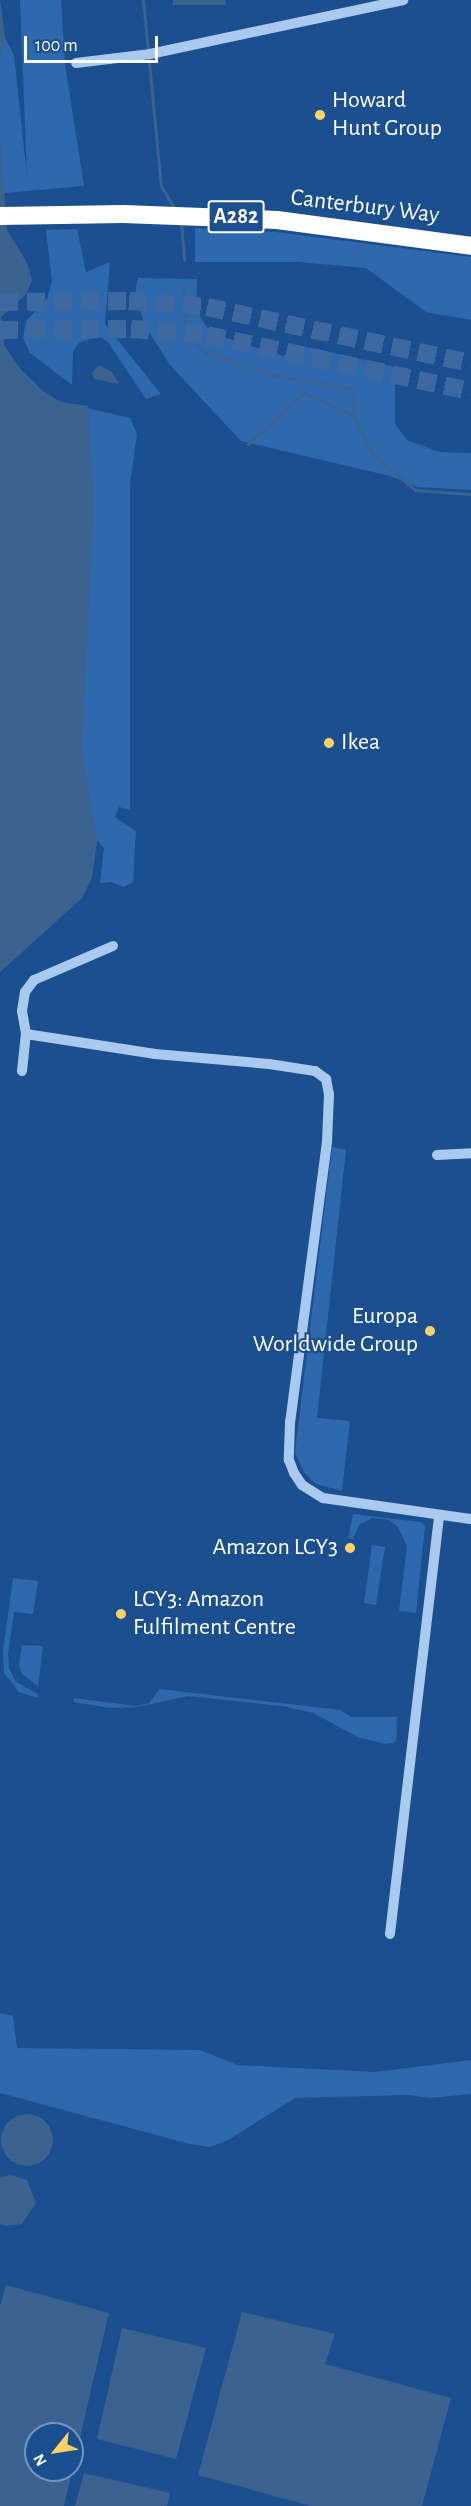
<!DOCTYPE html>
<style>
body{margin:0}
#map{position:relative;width:471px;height:2506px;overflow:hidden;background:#1b4f8f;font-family:"Alegreya Sans",sans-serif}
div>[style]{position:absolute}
.green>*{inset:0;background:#2e69ad}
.water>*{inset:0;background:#3c6290}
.round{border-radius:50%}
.stream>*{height:3px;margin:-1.5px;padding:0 1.5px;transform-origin:1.5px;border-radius:1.5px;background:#3c6290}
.highway-tunnel>*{height:18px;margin-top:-9px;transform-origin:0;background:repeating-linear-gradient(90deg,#3d69a0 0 18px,transparent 0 27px)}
.minor>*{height:10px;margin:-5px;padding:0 5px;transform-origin:5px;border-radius:5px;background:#a9c9ee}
.highway>*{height:18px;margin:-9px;padding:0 9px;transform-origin:9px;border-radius:9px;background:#fff}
.dots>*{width:16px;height:16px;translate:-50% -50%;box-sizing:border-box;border:3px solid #1b4f8f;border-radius:50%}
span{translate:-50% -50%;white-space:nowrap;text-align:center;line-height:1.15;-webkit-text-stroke:4.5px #1b4f8f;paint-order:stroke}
.shield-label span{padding:2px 4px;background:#1b4f8f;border:2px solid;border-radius:4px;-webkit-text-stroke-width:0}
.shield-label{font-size:22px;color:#fff;font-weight:700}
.poi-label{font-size:24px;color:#fff}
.left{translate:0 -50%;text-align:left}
.right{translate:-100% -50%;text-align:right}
.street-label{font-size:24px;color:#fff}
.north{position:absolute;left:24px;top:2422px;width:60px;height:60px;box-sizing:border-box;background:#1b4f8f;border:2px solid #7695bc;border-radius:50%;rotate:240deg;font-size:16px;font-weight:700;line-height:24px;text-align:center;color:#fff}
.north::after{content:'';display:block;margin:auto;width:21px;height:27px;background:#ffd166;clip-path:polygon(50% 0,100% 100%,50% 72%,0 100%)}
.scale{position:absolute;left:24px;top:36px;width:134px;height:27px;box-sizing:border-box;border:3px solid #fff;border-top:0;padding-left:8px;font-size:18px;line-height:21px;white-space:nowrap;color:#fff;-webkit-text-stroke:4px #1b4f8f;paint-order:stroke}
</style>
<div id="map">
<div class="green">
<i style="clip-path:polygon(0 0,5px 38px,14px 55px,27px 176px,20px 0,61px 0,65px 64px,84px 186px,5px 193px,0 209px)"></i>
<i style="clip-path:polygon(195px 228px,276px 232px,471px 257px,471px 320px,426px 312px,366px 268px,298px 262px,195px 262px)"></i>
<i style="clip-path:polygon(77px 229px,86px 272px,110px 262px,105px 324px,161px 394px,146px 399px,108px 342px,98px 336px,79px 343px,73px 351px,72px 385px,30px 353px,23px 338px,26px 321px,47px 299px,52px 281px,46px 230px)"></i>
<i style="clip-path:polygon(7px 230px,27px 263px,32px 280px,26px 294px,1px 317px,4px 345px,10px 359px,46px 394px,61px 402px,130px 418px,137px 434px,130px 484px,130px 810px,119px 807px,115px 817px,136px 831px,133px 882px,123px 887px,112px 882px,100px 883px,104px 848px,97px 840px,92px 877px,82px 898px,0 972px,0 231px)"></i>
<i style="clip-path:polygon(138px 278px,197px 279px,196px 311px,211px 333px,283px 356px,303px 346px,395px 367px,395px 424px,407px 440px,439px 452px,471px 453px,471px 490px,417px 487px,390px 476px,241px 441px,170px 365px,145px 326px,135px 293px)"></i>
<i style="clip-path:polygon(332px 1147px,346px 1150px,317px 1418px,350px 1421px,342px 1491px,316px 1484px,304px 1472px,295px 1452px)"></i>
<i style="clip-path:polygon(353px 1514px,420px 1522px,425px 1526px,416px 1613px,399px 1611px,407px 1546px,398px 1527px,389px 1520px,373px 1518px,359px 1525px,353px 1539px,348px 1538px)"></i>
<i style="clip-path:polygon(372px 1545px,385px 1547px,376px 1605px,364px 1603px)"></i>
<i style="clip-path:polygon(13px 1578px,38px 1581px,33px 1614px,14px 1612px,8px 1654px,9px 1668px,16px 1682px,38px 1694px,38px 1698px,19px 1692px,4px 1673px,3px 1651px)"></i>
<i style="clip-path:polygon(22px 1645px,43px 1646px,38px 1686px,22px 1674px,19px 1665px)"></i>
<i style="clip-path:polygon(160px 1689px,340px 1710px,351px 1717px,397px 1717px,396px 1742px,385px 1744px,358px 1737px,313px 1713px,282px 1706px,188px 1696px,137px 1707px,109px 1708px,74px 1702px,74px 1698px,136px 1706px,149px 1703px)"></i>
<i style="clip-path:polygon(0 2013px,13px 2016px,17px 2048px,200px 2050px,238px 2065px,374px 2072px,471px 2060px,471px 2094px,429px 2098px,409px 2095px,295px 2098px,228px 2140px,210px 2147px,190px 2144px,0 2093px)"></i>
</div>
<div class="water">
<i style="clip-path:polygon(0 0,5px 38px,0 64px)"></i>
<i style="clip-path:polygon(173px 0,225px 0,226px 5px,173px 5px)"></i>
<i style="clip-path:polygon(0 136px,7px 231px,27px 263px,32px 280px,26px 294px,1px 317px,4px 345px,30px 383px,61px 402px,88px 406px,94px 503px,82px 749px,97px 839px,92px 877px,82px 898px,0 972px)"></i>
<i style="clip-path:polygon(99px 365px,112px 372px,119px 384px,94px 379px,92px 373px)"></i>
<i class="round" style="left:1px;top:2114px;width:52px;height:52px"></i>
<i style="clip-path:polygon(11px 2175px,27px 2180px,36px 2203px,22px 2224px,6px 2226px,0 2224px,0 2177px)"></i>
<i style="clip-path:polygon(evenodd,6px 2285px,109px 2313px,64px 2506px,0 2506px,0 2306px,6px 2285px,36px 2434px,72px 2434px,72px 2470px,36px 2470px,36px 2434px)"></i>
<i style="clip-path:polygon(242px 2312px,335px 2334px,325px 2364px,451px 2398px,422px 2506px,310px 2506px,198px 2475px)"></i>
<i style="clip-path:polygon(122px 2328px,206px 2348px,176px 2459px,97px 2439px)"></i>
<i style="clip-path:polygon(84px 2473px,170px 2493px,167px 2506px,75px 2506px)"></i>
</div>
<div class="stream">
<i style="left:143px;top:0;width:187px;rotate:84.5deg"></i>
<i style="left:161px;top:186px;width:27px;rotate:59deg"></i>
<i style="left:181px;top:223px;width:37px;rotate:85deg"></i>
<i style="left:184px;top:285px;width:38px;rotate:88deg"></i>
<i style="left:185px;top:323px;width:20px;rotate:63deg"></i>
<i style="left:194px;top:341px;width:17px;rotate:45deg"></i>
<i style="left:206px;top:353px;width:65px;rotate:18.7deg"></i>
<i style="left:268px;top:374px;width:83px;rotate:10.4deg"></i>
<i style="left:350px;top:389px;width:8px;rotate:60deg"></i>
<i style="left:354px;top:396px;width:19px;rotate:93deg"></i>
<i style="left:353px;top:415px;width:42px;rotate:63.4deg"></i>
<i style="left:372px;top:453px;width:57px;rotate:40.7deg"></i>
<i style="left:415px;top:490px;width:56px;rotate:4.1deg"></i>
<i style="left:248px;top:444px;width:76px;rotate:-42.3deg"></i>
<i style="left:304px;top:393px;width:54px;rotate:24.2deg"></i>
</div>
<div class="highway-tunnel">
<i style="left:0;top:302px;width:129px;rotate:-0.4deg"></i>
<i style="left:129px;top:301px;width:78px;rotate:4.4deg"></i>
<i style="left:207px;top:307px;width:270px;rotate:12deg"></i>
<i style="left:0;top:330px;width:131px;rotate:-0.4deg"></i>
<i style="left:131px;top:329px;width:76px;rotate:4.5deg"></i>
<i style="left:207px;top:335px;width:270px;rotate:12deg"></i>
</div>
<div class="minor">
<i style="left:76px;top:63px;width:75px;rotate:-6.9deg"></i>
<i style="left:150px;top:54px;width:259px;rotate:-12deg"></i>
<i style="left:113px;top:946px;width:86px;rotate:156.7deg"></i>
<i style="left:34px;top:980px;width:15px;rotate:127deg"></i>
<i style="left:25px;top:992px;width:19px;rotate:99deg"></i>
<i style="left:22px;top:1011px;width:23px;rotate:80deg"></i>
<i style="left:26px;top:1034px;width:131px;rotate:8.8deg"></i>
<i style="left:155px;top:1054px;width:114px;rotate:5deg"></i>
<i style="left:269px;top:1064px;width:47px;rotate:8.7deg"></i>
<i style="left:315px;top:1071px;width:14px;rotate:36deg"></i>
<i style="left:326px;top:1079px;width:15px;rotate:79deg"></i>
<i style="left:329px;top:1094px;width:48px;rotate:92.4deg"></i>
<i style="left:327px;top:1142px;width:282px;rotate:97.5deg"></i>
<i style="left:290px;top:1422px;width:38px;rotate:92deg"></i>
<i style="left:289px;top:1460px;width:14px;rotate:69deg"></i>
<i style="left:294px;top:1473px;width:14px;rotate:56deg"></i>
<i style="left:302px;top:1485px;width:25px;rotate:32deg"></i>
<i style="left:323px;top:1498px;width:149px;rotate:8.1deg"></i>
<i style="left:22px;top:1071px;width:37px;rotate:-84deg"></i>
<i style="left:437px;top:1155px;width:34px;rotate:-3deg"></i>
<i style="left:390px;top:1934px;width:422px;rotate:-83.3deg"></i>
</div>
<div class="highway">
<i style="left:0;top:216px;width:123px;rotate:-0.9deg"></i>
<i style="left:123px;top:214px;width:154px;rotate:2.2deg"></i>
<i style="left:277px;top:220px;width:196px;rotate:7.6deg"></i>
</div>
<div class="dots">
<i style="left:320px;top:115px;background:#ffd166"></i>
<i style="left:329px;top:743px;background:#ffd166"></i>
<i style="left:430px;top:1331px;background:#ffd166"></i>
<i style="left:350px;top:1548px;background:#ffd166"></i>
<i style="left:121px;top:1614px;background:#ffd166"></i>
</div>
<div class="shield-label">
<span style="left:236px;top:217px">A282</span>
</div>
<div class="poi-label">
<span class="left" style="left:332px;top:115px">Howard<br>Hunt Group</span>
<span class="left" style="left:341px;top:743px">Ikea</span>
<span class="right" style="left:418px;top:1331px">Europa<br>Worldwide Group</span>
<span class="right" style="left:338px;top:1548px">Amazon LCY3</span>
<span class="left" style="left:133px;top:1614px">LCY3: Amazon<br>Fulfilment Centre</span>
</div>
<div class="street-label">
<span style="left:365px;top:207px;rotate:7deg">Canterbury Way</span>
</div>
<div class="north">N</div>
<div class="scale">100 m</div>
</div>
